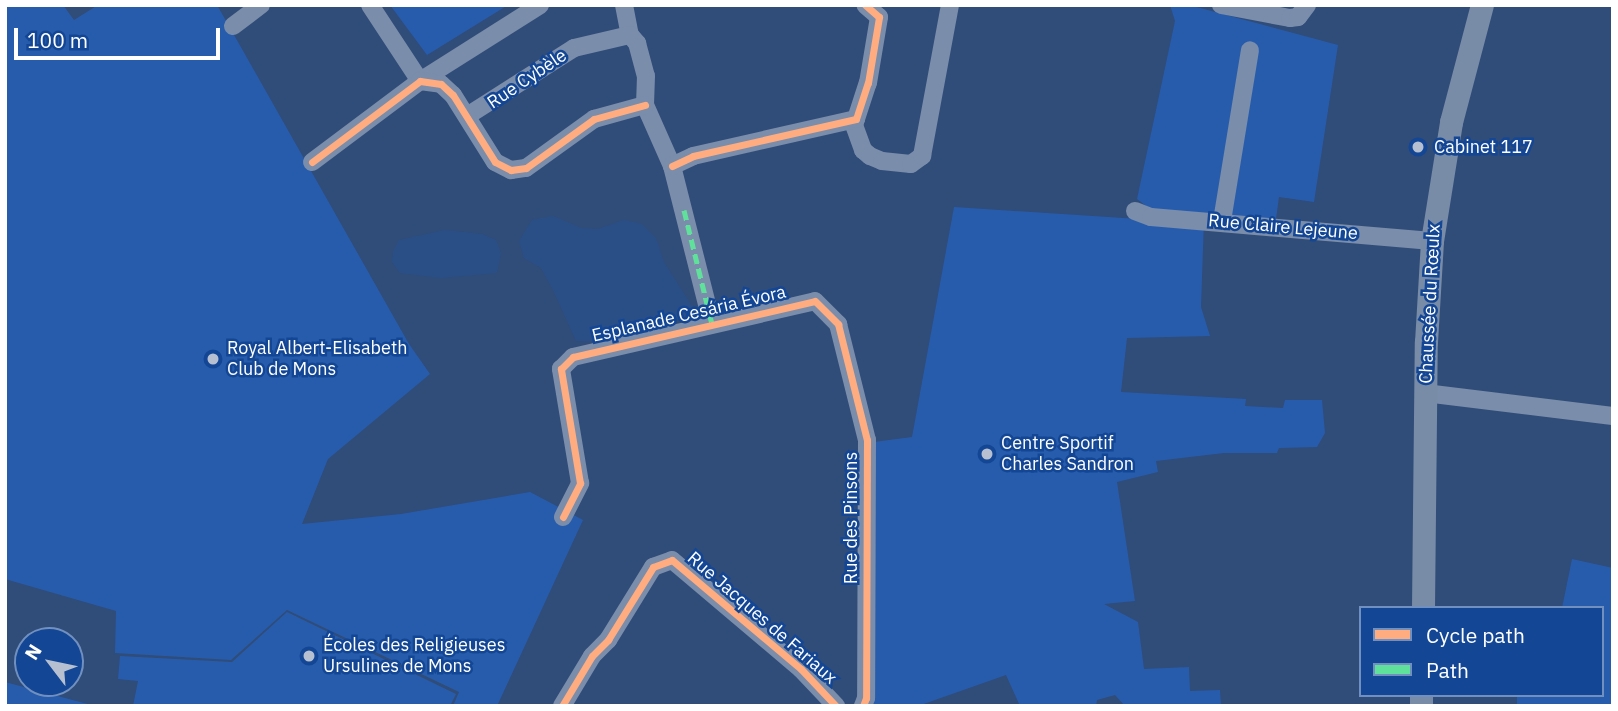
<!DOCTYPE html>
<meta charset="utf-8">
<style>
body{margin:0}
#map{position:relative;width:1618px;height:711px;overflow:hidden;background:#304c78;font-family:"IBM Plex Sans",sans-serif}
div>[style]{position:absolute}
.green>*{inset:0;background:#275cac}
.water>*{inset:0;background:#2a4f87}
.minor>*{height:18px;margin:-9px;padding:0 9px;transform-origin:9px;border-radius:9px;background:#7a8dab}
.major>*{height:23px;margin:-11.5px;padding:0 11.5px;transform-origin:11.5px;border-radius:11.5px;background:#788ca8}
.quiet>*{height:5px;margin-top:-2.5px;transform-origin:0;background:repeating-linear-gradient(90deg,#60e19b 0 10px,transparent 0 15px)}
.cycleway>*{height:7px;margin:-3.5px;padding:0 3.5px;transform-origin:3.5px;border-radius:3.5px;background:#ffac80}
.dots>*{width:19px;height:19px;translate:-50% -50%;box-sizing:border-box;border:4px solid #134695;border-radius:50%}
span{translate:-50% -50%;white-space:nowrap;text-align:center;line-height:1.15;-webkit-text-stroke:5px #134695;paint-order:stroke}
.street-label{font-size:18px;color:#fff}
.poi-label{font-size:18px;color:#fff}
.left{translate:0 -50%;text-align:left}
.frame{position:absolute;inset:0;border:7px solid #fff;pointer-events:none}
.legend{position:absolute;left:1359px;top:606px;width:245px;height:91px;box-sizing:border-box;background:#134695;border:2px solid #7190bf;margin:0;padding:9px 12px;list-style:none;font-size:21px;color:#fff}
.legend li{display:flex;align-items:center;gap:14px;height:35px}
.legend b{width:35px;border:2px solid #7190bf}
.north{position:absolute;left:14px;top:627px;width:70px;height:70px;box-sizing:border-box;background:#134695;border:2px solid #7190bf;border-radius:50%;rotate:302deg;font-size:19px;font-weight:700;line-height:28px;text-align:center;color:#fff}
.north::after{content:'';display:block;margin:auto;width:24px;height:32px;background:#b7c0d0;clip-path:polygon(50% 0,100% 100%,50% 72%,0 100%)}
.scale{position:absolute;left:14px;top:28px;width:206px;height:32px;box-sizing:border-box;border:4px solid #fff;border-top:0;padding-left:9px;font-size:21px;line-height:24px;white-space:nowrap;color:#fff;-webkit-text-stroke:5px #134695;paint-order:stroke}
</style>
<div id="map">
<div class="green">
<i style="clip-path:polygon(5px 5px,63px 5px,74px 20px,98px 5px,217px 5px,409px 344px,430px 374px,328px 459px,302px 524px,401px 514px,530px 492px,583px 520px,497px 706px,453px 706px,459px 692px,287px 610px,231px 660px,115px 653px,116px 611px,5px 579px)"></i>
<i style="clip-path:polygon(390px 5px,508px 5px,427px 55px)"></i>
<i style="clip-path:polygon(1170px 5px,1189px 5px,1338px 45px,1314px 202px,1279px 197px,1276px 219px,1150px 209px,1137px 199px,1175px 21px)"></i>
<i style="clip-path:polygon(954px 207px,1139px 219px,1204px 220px,1201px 307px,1210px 336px,1127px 338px,1121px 392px,1246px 399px,1245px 406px,1283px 408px,1285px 400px,1322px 400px,1325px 433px,1317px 447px,1279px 448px,1277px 453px,1224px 453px,1156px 461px,1158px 472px,1117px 482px,1135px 601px,1104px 604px,1138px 622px,1144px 669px,1189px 667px,1190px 691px,1220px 690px,1221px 706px,1125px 706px,1115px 695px,1097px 700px,1096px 706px,1020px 706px,1006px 675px,918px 706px,861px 706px,874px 442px,912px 437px)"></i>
<i style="clip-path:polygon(1572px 559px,1613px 568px,1613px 706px,1517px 706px,1517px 695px,1602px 695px,1602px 608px,1562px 608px)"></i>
<i style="clip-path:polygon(287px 612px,456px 694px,450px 706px,133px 706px,138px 681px,118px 679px,120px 656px,232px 662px)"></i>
<i style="clip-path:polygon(5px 682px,95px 706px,5px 706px)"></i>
</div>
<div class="water">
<i style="clip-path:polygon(553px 216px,581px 228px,598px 229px,624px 220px,642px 224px,656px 238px,664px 262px,695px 311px,678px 320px,599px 342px,576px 341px,553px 290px,541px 268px,524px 258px,519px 241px,532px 220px)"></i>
<i style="clip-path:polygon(445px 230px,482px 234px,496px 240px,501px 253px,497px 273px,441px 278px,400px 273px,392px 262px,393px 252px,399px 240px)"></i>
</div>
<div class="minor">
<i style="left:370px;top:5px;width:91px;rotate:56.7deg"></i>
<i style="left:420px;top:81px;width:142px;rotate:-32.3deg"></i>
<i style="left:624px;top:5px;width:31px;rotate:79deg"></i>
<i style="left:630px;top:35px;width:11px;rotate:49deg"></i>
<i style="left:637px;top:43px;width:34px;rotate:75deg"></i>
<i style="left:646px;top:76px;width:29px;rotate:92deg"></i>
<i style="left:645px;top:105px;width:67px;rotate:66.1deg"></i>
<i style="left:672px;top:166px;width:163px;rotate:75.8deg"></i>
<i style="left:1221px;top:5px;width:70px;rotate:10.7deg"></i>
<i style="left:1290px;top:18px;width:8px;rotate:-7deg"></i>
<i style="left:1298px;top:17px;width:15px;rotate:-53deg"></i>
<i style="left:233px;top:26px;width:35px;rotate:-37deg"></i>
<i style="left:467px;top:116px;width:127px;rotate:-32.4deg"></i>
<i style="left:574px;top:48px;width:57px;rotate:-13.1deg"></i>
<i style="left:856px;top:119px;width:6px;rotate:108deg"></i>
<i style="left:854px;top:125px;width:27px;rotate:70deg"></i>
<i style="left:863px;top:150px;width:9px;rotate:41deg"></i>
<i style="left:870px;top:156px;width:13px;rotate:23deg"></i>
<i style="left:882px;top:161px;width:29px;rotate:6deg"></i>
<i style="left:911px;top:164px;width:14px;rotate:-36deg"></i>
<i style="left:922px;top:156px;width:154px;rotate:-79.5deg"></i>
<i style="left:312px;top:162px;width:135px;rotate:-36.9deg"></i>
<i style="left:420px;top:81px;width:21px;rotate:8deg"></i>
<i style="left:441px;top:84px;width:16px;rotate:43deg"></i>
<i style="left:453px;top:95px;width:79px;rotate:57.9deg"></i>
<i style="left:495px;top:162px;width:18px;rotate:27deg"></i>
<i style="left:511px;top:170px;width:15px;rotate:-8deg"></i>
<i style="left:526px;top:168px;width:84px;rotate:-35.8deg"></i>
<i style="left:594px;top:119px;width:53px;rotate:-15.4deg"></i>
<i style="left:672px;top:166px;width:23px;rotate:-25deg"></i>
<i style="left:693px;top:156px;width:167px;rotate:-12.8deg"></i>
<i style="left:856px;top:119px;width:38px;rotate:-72deg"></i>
<i style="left:868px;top:83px;width:67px;rotate:-80.5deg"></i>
<i style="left:879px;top:17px;width:18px;rotate:-139deg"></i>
<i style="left:1135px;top:211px;width:17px;rotate:21deg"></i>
<i style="left:1151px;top:217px;width:282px;rotate:4.9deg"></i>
<i style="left:1222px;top:221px;width:173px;rotate:-80.7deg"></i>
<i style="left:1425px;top:393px;width:189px;rotate:7deg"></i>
<i style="left:563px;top:517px;width:38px;rotate:-63deg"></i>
<i style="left:580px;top:483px;width:116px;rotate:-99.5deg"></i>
<i style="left:561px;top:369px;width:17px;rotate:-45deg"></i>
<i style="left:573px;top:357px;width:248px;rotate:-13deg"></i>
<i style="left:815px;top:301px;width:33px;rotate:45deg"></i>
<i style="left:838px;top:324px;width:120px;rotate:76deg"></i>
<i style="left:867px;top:440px;width:258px;rotate:90.2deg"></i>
<i style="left:866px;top:698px;width:9px;rotate:111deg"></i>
<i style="left:562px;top:706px;width:58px;rotate:-59deg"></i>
<i style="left:592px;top:656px;width:23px;rotate:-45deg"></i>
<i style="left:608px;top:640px;width:86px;rotate:-58.3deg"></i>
<i style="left:653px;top:567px;width:20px;rotate:-20deg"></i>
<i style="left:672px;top:560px;width:169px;rotate:40.2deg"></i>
<i style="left:801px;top:669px;width:51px;rotate:46.6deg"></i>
</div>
<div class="major">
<i style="left:1423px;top:608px;width:266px;rotate:-89.4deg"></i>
<i style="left:1426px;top:342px;width:101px;rotate:-86.6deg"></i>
<i style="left:1432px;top:241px;width:121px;rotate:-80.9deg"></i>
<i style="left:1451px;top:122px;width:121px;rotate:-75.2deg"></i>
<i style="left:1421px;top:706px;width:11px;rotate:-90deg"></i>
</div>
<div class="quiet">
<i style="left:684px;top:210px;width:117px;rotate:76.2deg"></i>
</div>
<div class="cycleway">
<i style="left:312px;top:162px;width:135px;rotate:-36.9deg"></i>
<i style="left:420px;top:81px;width:21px;rotate:8deg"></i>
<i style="left:441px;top:84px;width:16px;rotate:43deg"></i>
<i style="left:453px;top:95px;width:79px;rotate:57.9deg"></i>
<i style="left:495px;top:162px;width:18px;rotate:27deg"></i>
<i style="left:511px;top:170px;width:15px;rotate:-8deg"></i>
<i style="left:526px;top:168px;width:84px;rotate:-35.8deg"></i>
<i style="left:594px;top:119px;width:53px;rotate:-15.4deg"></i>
<i style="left:672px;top:166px;width:23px;rotate:-25deg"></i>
<i style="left:693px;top:156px;width:167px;rotate:-12.8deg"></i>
<i style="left:856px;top:119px;width:38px;rotate:-72deg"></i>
<i style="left:868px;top:83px;width:67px;rotate:-80.5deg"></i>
<i style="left:879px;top:17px;width:18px;rotate:-139deg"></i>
<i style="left:563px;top:517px;width:38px;rotate:-63deg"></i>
<i style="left:580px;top:483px;width:116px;rotate:-99.5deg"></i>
<i style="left:561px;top:369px;width:17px;rotate:-45deg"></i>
<i style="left:573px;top:357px;width:248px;rotate:-13deg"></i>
<i style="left:815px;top:301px;width:33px;rotate:45deg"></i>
<i style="left:838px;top:324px;width:120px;rotate:76deg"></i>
<i style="left:867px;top:440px;width:258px;rotate:90.2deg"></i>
<i style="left:866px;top:698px;width:9px;rotate:111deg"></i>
<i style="left:562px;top:706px;width:58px;rotate:-59deg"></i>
<i style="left:592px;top:656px;width:23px;rotate:-45deg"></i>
<i style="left:608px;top:640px;width:86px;rotate:-58.3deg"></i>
<i style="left:653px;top:567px;width:20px;rotate:-20deg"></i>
<i style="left:672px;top:560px;width:169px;rotate:40.2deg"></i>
<i style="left:801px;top:669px;width:51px;rotate:46.6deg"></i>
</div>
<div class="dots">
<i style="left:1418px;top:147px;background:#b7c0d0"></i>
<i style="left:213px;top:359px;background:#b7c0d0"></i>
<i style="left:987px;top:454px;background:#b7c0d0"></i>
<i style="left:309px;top:656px;background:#b7c0d0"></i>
</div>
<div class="street-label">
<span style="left:527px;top:79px;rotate:-34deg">Rue Cybèle</span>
<span style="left:1283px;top:227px;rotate:5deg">Rue Claire Lejeune</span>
<span style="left:1430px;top:304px;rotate:-87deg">Chaussée du Rœulx</span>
<span style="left:689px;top:314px;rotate:-13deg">Esplanade Cesária Évora</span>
<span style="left:851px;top:518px;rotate:-90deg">Rue des Pinsons</span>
<span style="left:762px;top:618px;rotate:41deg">Rue Jacques de Fariaux</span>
</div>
<div class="poi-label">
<span class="left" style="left:1434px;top:147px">Cabinet 117</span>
<span class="left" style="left:227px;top:359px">Royal Albert-Elisabeth<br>Club de Mons</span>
<span class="left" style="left:1001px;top:454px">Centre Sportif<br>Charles Sandron</span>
<span class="left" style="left:323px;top:656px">Écoles des Religieuses<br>Ursulines de Mons</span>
</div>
<div class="frame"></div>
<ul class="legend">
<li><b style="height:9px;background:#ffac80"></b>Cycle path</li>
<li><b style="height:9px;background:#60e19b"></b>Path</li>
</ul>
<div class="north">N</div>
<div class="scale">100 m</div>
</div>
